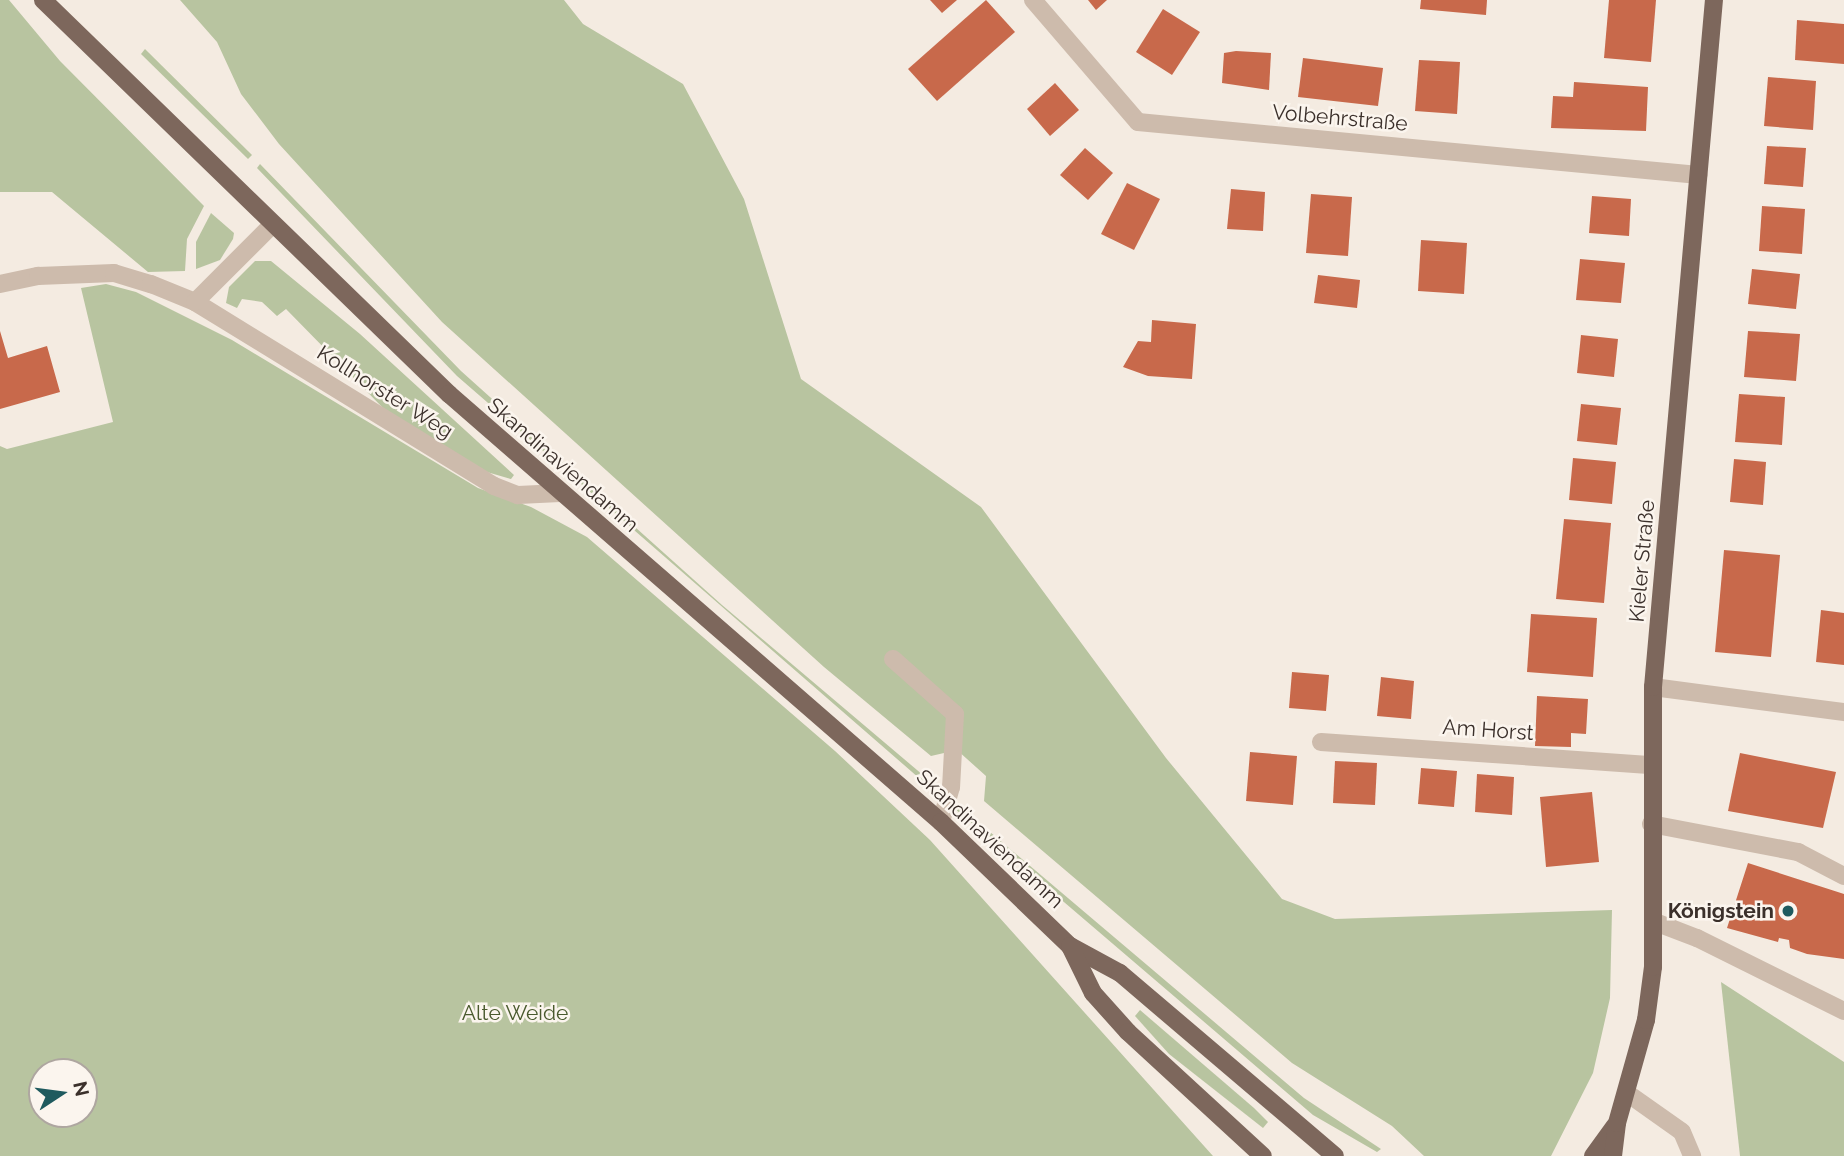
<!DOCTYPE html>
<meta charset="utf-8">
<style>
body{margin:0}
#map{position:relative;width:1844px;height:1156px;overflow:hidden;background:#f4ebe1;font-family:Raleway,sans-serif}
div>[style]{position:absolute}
.green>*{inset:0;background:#b8c4a0}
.building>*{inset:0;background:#c8694b}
.minor>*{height:18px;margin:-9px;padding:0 9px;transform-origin:9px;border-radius:9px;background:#cdbbac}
.major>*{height:18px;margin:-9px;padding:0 9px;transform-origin:9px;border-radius:9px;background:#7d675c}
.dots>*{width:19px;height:19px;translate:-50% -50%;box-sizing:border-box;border:4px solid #fbf5ee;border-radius:50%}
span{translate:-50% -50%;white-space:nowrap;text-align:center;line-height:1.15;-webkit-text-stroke:5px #fbf5ee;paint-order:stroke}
.street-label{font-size:21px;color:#3b302b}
.poi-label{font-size:21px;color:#3b302b;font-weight:700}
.right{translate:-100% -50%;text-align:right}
.park-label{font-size:21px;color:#4a5a2e}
.north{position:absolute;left:28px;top:1058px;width:70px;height:70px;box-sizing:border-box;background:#fbf5ee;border:2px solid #aea6a0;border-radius:50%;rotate:77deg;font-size:19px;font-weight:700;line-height:28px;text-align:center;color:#3b302b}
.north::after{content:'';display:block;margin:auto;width:24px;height:32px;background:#1f5a5e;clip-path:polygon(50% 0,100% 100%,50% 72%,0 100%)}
</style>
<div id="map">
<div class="green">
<i style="clip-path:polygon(0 0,9px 0,60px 61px,204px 206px,187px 239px,185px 271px,148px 272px,52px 192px,0 192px)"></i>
<i style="clip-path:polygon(180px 0,564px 0,583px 24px,683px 84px,744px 199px,801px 379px,981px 507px,1166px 758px,1282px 899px,1335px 919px,1612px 910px,1610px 998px,1593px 1073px,1551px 1156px,1424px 1156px,1392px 1126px,1292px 1063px,984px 801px,986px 776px,957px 750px,931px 756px,824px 667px,442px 322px,279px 144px,241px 94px,217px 42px)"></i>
<i style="clip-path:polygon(145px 49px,252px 155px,248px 159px,141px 54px)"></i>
<i style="clip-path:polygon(260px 164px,461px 371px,722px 605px,930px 781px,927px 785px,457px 376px,257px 168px)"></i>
<i style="clip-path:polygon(211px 213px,234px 233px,233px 239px,220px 260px,196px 269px,196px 242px)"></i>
<i style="clip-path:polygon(255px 261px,271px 261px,360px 334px,514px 475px,511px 479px,480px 470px,383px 408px,286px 309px,277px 316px,262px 302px,242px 299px,237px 308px,226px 303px,229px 287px)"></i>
<i style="clip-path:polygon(evenodd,106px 284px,136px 292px,232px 340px,478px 488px,531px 507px,587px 537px,835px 751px,930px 840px,1213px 1156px,0 1156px,0 446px,7px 449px,113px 422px,81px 288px,106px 284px,42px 1072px,84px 1072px,84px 1114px,42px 1114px,42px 1072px)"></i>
<i style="clip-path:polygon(957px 804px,1304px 1098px,1381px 1149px,1377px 1152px,1313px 1115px,954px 808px)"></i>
<i style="clip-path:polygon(1721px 982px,1844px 1062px,1844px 1156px,1740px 1156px)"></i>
<i style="clip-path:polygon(1140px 1010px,1254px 1108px,1268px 1122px,1263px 1128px,1169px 1054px,1135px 1016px)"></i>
</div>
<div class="building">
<i style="clip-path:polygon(930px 0,957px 0,942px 13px)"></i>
<i style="clip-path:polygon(986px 0,1015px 32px,937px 101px,908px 69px)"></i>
<i style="clip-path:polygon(1088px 0,1107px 0,1096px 10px)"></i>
<i style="clip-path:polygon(1421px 0,1487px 0,1486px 15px,1420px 9px)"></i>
<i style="clip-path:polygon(1609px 0,1656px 0,1651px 62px,1604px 58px)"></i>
<i style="clip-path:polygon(1163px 9px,1200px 32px,1172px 75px,1136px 52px)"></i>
<i style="clip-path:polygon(1797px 20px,1844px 24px,1844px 64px,1795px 60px)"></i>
<i style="clip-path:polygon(1236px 51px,1271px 53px,1269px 90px,1222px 83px,1224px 53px)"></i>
<i style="clip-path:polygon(1303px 58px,1383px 68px,1378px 106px,1298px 97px)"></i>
<i style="clip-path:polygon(1419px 60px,1460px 62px,1457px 114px,1415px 111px)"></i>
<i style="clip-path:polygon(1768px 77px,1816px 81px,1813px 130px,1764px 126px)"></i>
<i style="clip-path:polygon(1574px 82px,1648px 87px,1646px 131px,1551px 128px,1553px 96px,1573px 97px)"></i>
<i style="clip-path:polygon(1055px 83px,1079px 110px,1050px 136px,1027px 109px)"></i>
<i style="clip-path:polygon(1767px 146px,1806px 148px,1803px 187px,1764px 184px)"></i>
<i style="clip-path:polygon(1085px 148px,1113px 173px,1088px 200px,1060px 175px)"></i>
<i style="clip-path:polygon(1127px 183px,1160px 199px,1134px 250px,1101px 234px)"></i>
<i style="clip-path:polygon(1231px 189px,1265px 192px,1263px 231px,1227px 229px)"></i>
<i style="clip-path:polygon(1311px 194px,1352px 197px,1348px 256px,1306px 253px)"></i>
<i style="clip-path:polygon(1592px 196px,1631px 199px,1629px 236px,1589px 233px)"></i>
<i style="clip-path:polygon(1762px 206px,1805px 209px,1802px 254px,1759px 251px)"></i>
<i style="clip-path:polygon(1421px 240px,1467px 243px,1464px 294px,1418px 291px)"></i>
<i style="clip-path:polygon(1580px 259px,1625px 263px,1621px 303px,1576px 300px)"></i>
<i style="clip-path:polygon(1752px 269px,1800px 274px,1796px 309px,1748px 304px)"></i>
<i style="clip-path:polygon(1318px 275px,1360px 280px,1357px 308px,1314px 303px)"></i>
<i style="clip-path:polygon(1152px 320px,1196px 324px,1192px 379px,1148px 376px,1123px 367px,1138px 341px,1151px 342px)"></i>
<i style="clip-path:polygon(0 331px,8px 358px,47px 346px,60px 392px,0 409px)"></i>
<i style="clip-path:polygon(1748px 331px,1800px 334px,1796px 381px,1744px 377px)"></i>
<i style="clip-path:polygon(1581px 335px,1618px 339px,1614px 377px,1577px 373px)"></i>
<i style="clip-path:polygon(1739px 394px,1785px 397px,1782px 445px,1735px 442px)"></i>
<i style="clip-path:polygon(1581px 404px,1621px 408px,1617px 445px,1577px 441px)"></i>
<i style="clip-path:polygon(1573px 458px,1616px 462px,1612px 504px,1569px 500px)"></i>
<i style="clip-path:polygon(1734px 459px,1766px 462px,1763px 505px,1730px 502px)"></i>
<i style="clip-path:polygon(1564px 519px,1611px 523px,1604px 603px,1556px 599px)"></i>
<i style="clip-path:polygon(1724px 550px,1780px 555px,1771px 657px,1715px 652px)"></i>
<i style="clip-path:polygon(1821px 610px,1844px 613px,1844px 665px,1816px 662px)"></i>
<i style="clip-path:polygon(1531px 614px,1597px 618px,1593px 677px,1527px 672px)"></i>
<i style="clip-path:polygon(1292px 672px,1329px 675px,1326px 711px,1289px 708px)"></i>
<i style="clip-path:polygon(1381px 677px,1414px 681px,1411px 719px,1377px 716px)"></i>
<i style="clip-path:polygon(1537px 696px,1588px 699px,1586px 734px,1571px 733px,1571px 747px,1535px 746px)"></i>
<i style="clip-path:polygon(1250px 752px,1297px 756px,1293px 805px,1246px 801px)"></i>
<i style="clip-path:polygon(1740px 753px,1836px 772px,1823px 828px,1728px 811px)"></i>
<i style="clip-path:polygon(1335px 761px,1377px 763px,1375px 805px,1333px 803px)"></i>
<i style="clip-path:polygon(1421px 768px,1457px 771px,1454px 807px,1418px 804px)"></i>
<i style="clip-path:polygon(1477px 774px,1514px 777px,1512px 815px,1475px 812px)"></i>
<i style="clip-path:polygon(1592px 792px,1599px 862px,1546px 867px,1540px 797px)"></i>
<i style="clip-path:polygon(1748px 863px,1844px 894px,1844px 959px,1807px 954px,1790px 948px,1789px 940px,1779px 938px,1778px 942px,1727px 928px)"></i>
</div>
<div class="minor">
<i style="left:1033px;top:0;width:161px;rotate:49.3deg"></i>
<i style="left:1138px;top:122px;width:563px;rotate:5.4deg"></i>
<i style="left:0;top:284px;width:39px;rotate:-12deg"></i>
<i style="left:38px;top:276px;width:76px;rotate:-2.3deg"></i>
<i style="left:114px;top:273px;width:39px;rotate:17deg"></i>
<i style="left:151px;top:284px;width:48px;rotate:22.2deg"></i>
<i style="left:195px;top:302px;width:351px;rotate:31.6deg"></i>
<i style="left:494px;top:486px;width:26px;rotate:21deg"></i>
<i style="left:518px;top:495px;width:42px;rotate:-2.7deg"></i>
<i style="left:195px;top:302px;width:109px;rotate:-45deg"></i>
<i style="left:893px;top:659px;width:83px;rotate:41.6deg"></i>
<i style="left:955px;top:714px;width:73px;rotate:93.1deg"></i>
<i style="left:951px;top:787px;width:36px;rotate:106deg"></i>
<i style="left:1653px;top:687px;width:193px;rotate:7.5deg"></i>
<i style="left:1321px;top:742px;width:332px;rotate:4deg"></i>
<i style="left:1651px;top:824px;width:150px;rotate:10.8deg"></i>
<i style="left:1798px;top:852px;width:52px;rotate:27.6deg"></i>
<i style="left:1655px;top:922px;width:45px;rotate:20.9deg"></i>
<i style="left:1697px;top:938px;width:164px;rotate:26.4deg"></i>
<i style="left:1627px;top:1093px;width:67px;rotate:35.3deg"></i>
<i style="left:1682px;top:1132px;width:26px;rotate:67deg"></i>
</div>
<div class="major">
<i style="left:43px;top:0;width:566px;rotate:44.14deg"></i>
<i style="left:449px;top:394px;width:652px;rotate:41.02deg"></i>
<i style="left:941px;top:822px;width:179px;rotate:43.9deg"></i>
<i style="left:1070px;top:946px;width:57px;rotate:28.4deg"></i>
<i style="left:1120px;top:973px;width:282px;rotate:40.4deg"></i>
<i style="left:1070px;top:946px;width:52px;rotate:63.9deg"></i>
<i style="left:1093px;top:993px;width:52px;rotate:48.1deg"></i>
<i style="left:1128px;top:1032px;width:183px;rotate:42.6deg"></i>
<i style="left:1593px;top:1156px;width:37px;rotate:-54deg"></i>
<i style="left:1613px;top:1156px;width:33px;rotate:-83deg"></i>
<i style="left:1617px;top:1123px;width:107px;rotate:-74.3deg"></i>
<i style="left:1646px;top:1020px;width:53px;rotate:-82.5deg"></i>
<i style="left:1653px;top:967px;width:280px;rotate:-90deg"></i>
<i style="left:1653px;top:687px;width:690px;rotate:-84.93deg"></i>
</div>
<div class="dots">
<i style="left:1788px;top:911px;background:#1f5a5e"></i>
</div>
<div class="street-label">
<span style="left:1340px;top:118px;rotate:5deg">Volbehrstraße</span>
<span style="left:385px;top:392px;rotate:32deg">Kollhorster Weg</span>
<span style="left:563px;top:465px;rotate:41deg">Skandinaviendamm</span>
<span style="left:1642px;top:561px;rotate:-85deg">Kieler Straße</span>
<span style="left:1488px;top:730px;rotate:4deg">Am Horst</span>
<span style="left:990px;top:839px;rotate:43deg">Skandinaviendamm</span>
</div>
<div class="poi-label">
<span class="right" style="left:1774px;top:911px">Königstein</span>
</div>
<div class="park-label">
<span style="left:515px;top:1013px">Alte Weide</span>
</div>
<div class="north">N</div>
</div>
